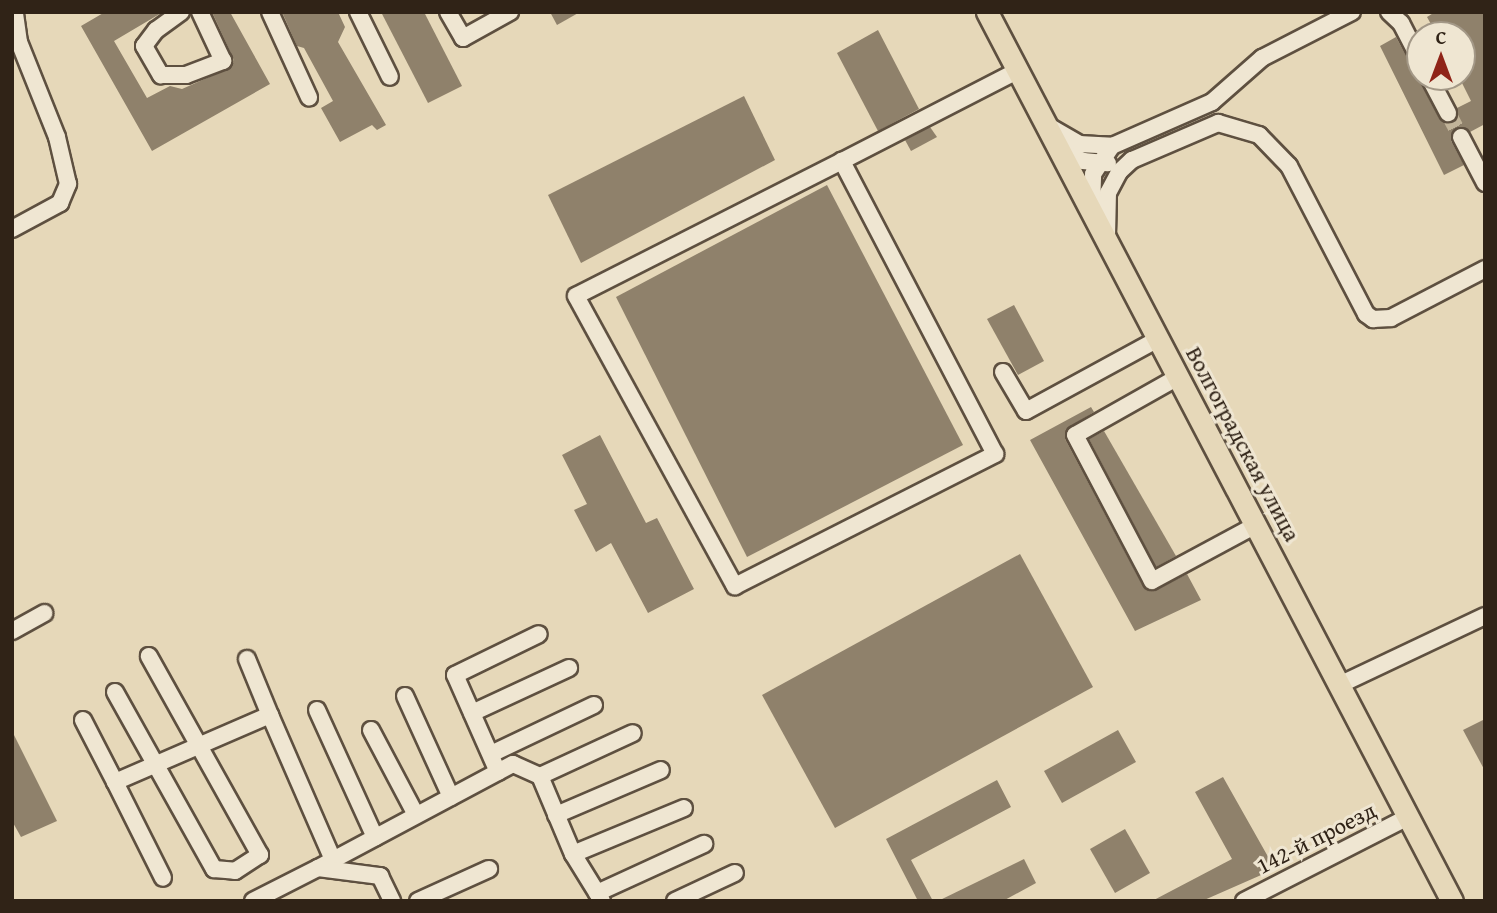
<!DOCTYPE html>
<meta charset="utf-8">
<style>
body{margin:0}
#map{position:relative;width:1497px;height:913px;overflow:hidden;background:#e6d8b9;font-family:"Gentium Book Plus",serif}
div>[style]{position:absolute}
.building>*{inset:0;background:#8f816b}
.minor-tunnel>*{height:16px;margin-top:-8px;transform-origin:0;background:repeating-linear-gradient(90deg,#c2b499 0 16px,transparent 0 24px)}
.roads{filter:drop-shadow(2px 0 #5e5040) drop-shadow(-2px 0 #5e5040) drop-shadow(0 2px #5e5040) drop-shadow(0 -2px #5e5040)}
.minor>*{height:16px;margin:-8px;padding:0 8px;transform-origin:8px;border-radius:8px;background:#efe6d2}
.major>*{height:21px;margin:-10.5px;padding:0 10.5px;transform-origin:10.5px;border-radius:10.5px;background:#e6d8b9}
span{translate:-50% -50%;white-space:nowrap;text-align:center;line-height:1.15;-webkit-text-stroke:6px #efe6d2;paint-order:stroke}
.street-label{font-size:23px;color:#302317}
.frame{position:absolute;inset:0;border:14px solid #302317;pointer-events:none}
.north{position:absolute;left:1406px;top:21px;width:70px;height:70px;box-sizing:border-box;background:#efe6d2;border:2px solid #a39887;border-radius:50%;rotate:0deg;font-size:19px;font-weight:700;line-height:28px;text-align:center;color:#302317}
.north::after{content:'';display:block;margin:auto;width:24px;height:32px;background:#8f2418;clip-path:polygon(50% 0,100% 100%,50% 72%,0 100%)}
</style>
<div id="map">
<div class="building">
<i style="clip-path:polygon(105px 12px,163px 12px,114px 41px,147px 98px,170px 86px,182px 89px,232px 67px,234px 60px,212px 12px,230px 12px,270px 84px,152px 151px,81px 26px)"></i>
<i style="clip-path:polygon(282px 12px,338px 12px,345px 27px,338px 42px,386px 125px,377px 130px,372px 125px,340px 142px,321px 108px,333px 101px,304px 48px,297px 46px)"></i>
<i style="clip-path:polygon(381px 12px,424px 12px,462px 86px,428px 103px)"></i>
<i style="clip-path:polygon(550px 12px,580px 12px,557px 25px)"></i>
<i style="clip-path:polygon(1435px 12px,1485px 12px,1485px 124px,1470px 132px,1462px 127px,1453px 131px,1451px 141px,1464px 165px,1444px 175px,1380px 46px,1396px 37px,1411px 65px,1420px 70px,1420px 82px,1439px 118px,1453px 122px,1457px 108px,1471px 101px,1459px 77px,1462px 35px,1437px 35px,1427px 17px)"></i>
<i style="clip-path:polygon(878px 30px,919px 109px,878px 131px,837px 53px)"></i>
<i style="clip-path:polygon(744px 96px,775px 160px,581px 263px,548px 195px)"></i>
<i style="clip-path:polygon(930px 127px,937px 137px,911px 151px,905px 140px)"></i>
<i style="clip-path:polygon(827px 185px,963px 445px,747px 557px,616px 297px)"></i>
<i style="clip-path:polygon(1014px 305px,1044px 361px,1018px 375px,987px 319px)"></i>
<i style="clip-path:polygon(1091px 407px,1094px 412px,1066px 429px,1065px 439px,1143px 586px,1156px 590px,1187px 574px,1201px 600px,1135px 631px,1030px 440px)"></i>
<i style="clip-path:polygon(1104px 431px,1176px 556px,1156px 567px,1089px 439px)"></i>
<i style="clip-path:polygon(600px 435px,646px 523px,657px 518px,694px 589px,648px 613px,611px 543px,596px 552px,574px 510px,587px 504px,562px 455px)"></i>
<i style="clip-path:polygon(1020px 554px,1093px 687px,835px 828px,762px 695px)"></i>
<i style="clip-path:polygon(1485px 719px,1485px 771px,1463px 730px)"></i>
<i style="clip-path:polygon(1118px 730px,1136px 762px,1062px 803px,1044px 771px)"></i>
<i style="clip-path:polygon(12px 731px,57px 821px,21px 837px,12px 821px)"></i>
<i style="clip-path:polygon(1223px 777px,1275px 869px,1202px 901px,1152px 901px,1232px 859px,1195px 792px)"></i>
<i style="clip-path:polygon(997px 780px,1011px 807px,911px 860px,933px 901px,918px 901px,886px 839px)"></i>
<i style="clip-path:polygon(1125px 829px,1150px 873px,1115px 893px,1090px 849px)"></i>
<i style="clip-path:polygon(1024px 859px,1036px 883px,1003px 901px,938px 901px)"></i>
</div>
<div class="minor-tunnel">
<i style="left:1448px;top:113px;width:27px;rotate:62deg"></i>
</div>
<div class="roads">
<div class="minor">
<i style="left:181px;top:12px;width:31px;rotate:144deg"></i>
<i style="left:156px;top:30px;width:20px;rotate:127deg"></i>
<i style="left:144px;top:46px;width:34px;rotate:60deg"></i>
<i style="left:161px;top:75px;width:25px"></i>
<i style="left:186px;top:75px;width:40px;rotate:-21deg"></i>
<i style="left:223px;top:61px;width:54px;rotate:-115.1deg"></i>
<i style="left:270px;top:12px;width:94px;rotate:65.4deg"></i>
<i style="left:358px;top:12px;width:72px;rotate:63.8deg"></i>
<i style="left:448px;top:12px;width:30px;rotate:60deg"></i>
<i style="left:463px;top:38px;width:54px;rotate:-29deg"></i>
<i style="left:1389px;top:12px;width:16px;rotate:43deg"></i>
<i style="left:1401px;top:23px;width:42px;rotate:62.8deg"></i>
<i style="left:1429px;top:77px;width:41px;rotate:62.2deg"></i>
<i style="left:1050px;top:127px;width:34px;rotate:30deg"></i>
<i style="left:1079px;top:144px;width:33px;rotate:3deg"></i>
<i style="left:1112px;top:146px;width:109px;rotate:-23.7deg"></i>
<i style="left:1212px;top:102px;width:67px;rotate:-41.3deg"></i>
<i style="left:1262px;top:58px;width:101px;rotate:-27.1deg"></i>
<i style="left:1461px;top:137px;width:52px;rotate:62.4deg"></i>
<i style="left:1060px;top:151px;width:25px;rotate:23deg"></i>
<i style="left:1083px;top:161px;width:25px;rotate:5deg"></i>
<i style="left:842px;top:161px;width:298px;rotate:153.1deg"></i>
<i style="left:576px;top:296px;width:331px;rotate:61.3deg"></i>
<i style="left:735px;top:586px;width:292px;rotate:-26.9deg"></i>
<i style="left:995px;top:454px;width:331px;rotate:-117.6deg"></i>
<i style="left:842px;top:161px;width:197px;rotate:-27.2deg"></i>
<i style="left:1092px;top:207px;width:33px;rotate:-88deg"></i>
<i style="left:1093px;top:174px;width:34px;rotate:-56deg"></i>
<i style="left:12px;top:229px;width:55px;rotate:-28.4deg"></i>
<i style="left:60px;top:203px;width:21px;rotate:-67deg"></i>
<i style="left:68px;top:184px;width:48px;rotate:-103.2deg"></i>
<i style="left:57px;top:137px;width:102px;rotate:-111.8deg"></i>
<i style="left:19px;top:42px;width:30px;rotate:-98deg"></i>
<i style="left:1107px;top:236px;width:43px;rotate:-88.7deg"></i>
<i style="left:1108px;top:193px;width:24px;rotate:-62deg"></i>
<i style="left:1119px;top:172px;width:18px;rotate:-43deg"></i>
<i style="left:1132px;top:160px;width:94px;rotate:-23.3deg"></i>
<i style="left:1218px;top:123px;width:43px;rotate:16.3deg"></i>
<i style="left:1259px;top:135px;width:43px;rotate:45.9deg"></i>
<i style="left:1289px;top:166px;width:167px;rotate:62.5deg"></i>
<i style="left:1366px;top:314px;width:9px;rotate:36deg"></i>
<i style="left:1373px;top:319px;width:18px;rotate:-3deg"></i>
<i style="left:1391px;top:318px;width:106px;rotate:-27.5deg"></i>
<i style="left:1003px;top:372px;width:45px;rotate:59.5deg"></i>
<i style="left:1026px;top:411px;width:150px;rotate:-28.6deg"></i>
<i style="left:1178px;top:377px;width:118px;rotate:150.6deg"></i>
<i style="left:1075px;top:435px;width:165px;rotate:62.2deg"></i>
<i style="left:1152px;top:581px;width:118px;rotate:-28.3deg"></i>
<i style="left:12px;top:631px;width:37px;rotate:-29deg"></i>
<i style="left:247px;top:659px;width:61px;rotate:67.7deg"></i>
<i style="left:1339px;top:685px;width:161px;rotate:-25.3deg"></i>
<i style="left:115px;top:692px;width:203px;rotate:60.8deg"></i>
<i style="left:214px;top:869px;width:21px;rotate:5deg"></i>
<i style="left:235px;top:871px;width:30px;rotate:-33deg"></i>
<i style="left:260px;top:855px;width:228px;rotate:-119.2deg"></i>
<i style="left:405px;top:696px;width:111px;rotate:65.5deg"></i>
<i style="left:317px;top:710px;width:140px;rotate:65.5deg"></i>
<i style="left:472px;top:713px;width:107px;rotate:-24.9deg"></i>
<i style="left:83px;top:720px;width:70px;rotate:62.7deg"></i>
<i style="left:115px;top:782px;width:169px;rotate:-23.4deg"></i>
<i style="left:270px;top:715px;width:158px;rotate:66.5deg"></i>
<i style="left:371px;top:730px;width:96px;rotate:62.1deg"></i>
<i style="left:491px;top:754px;width:114px;rotate:-25.4deg"></i>
<i style="left:498px;top:772px;width:106px;rotate:-113.9deg"></i>
<i style="left:455px;top:675px;width:93px;rotate:-26deg"></i>
<i style="left:540px;top:776px;width:102px;rotate:-24.8deg"></i>
<i style="left:115px;top:782px;width:107px;rotate:63.4deg"></i>
<i style="left:556px;top:815px;width:114px;rotate:-23.2deg"></i>
<i style="left:573px;top:854px;width:120px;rotate:-22.5deg"></i>
<i style="left:318px;top:868px;width:221px;rotate:-28.1deg"></i>
<i style="left:513px;top:764px;width:30px;rotate:24deg"></i>
<i style="left:540px;top:776px;width:85px;rotate:67.1deg"></i>
<i style="left:573px;top:854px;width:55px;rotate:58.3deg"></i>
<i style="left:597px;top:893px;width:118px;rotate:-24.6deg"></i>
<i style="left:253px;top:901px;width:73px;rotate:-26.9deg"></i>
<i style="left:318px;top:868px;width:63px;rotate:7.4deg"></i>
<i style="left:380px;top:876px;width:28px;rotate:64deg"></i>
<i style="left:418px;top:901px;width:78px;rotate:-24.3deg"></i>
<i style="left:675px;top:901px;width:66px;rotate:-25deg"></i>
<i style="left:1244px;top:901px;width:184px;rotate:-27.1deg"></i>
</div>
<div class="major">
<i style="left:987px;top:12px;width:1003px;rotate:62.39deg"></i>
</div>
</div>
<div class="street-label">
<span style="left:1243px;top:444px;rotate:62deg">Волгоградская улица</span>
<span style="left:1316px;top:838px;rotate:-27deg">142-й проезд</span>
</div>
<div class="frame"></div>
<div class="north">С</div>
</div>
